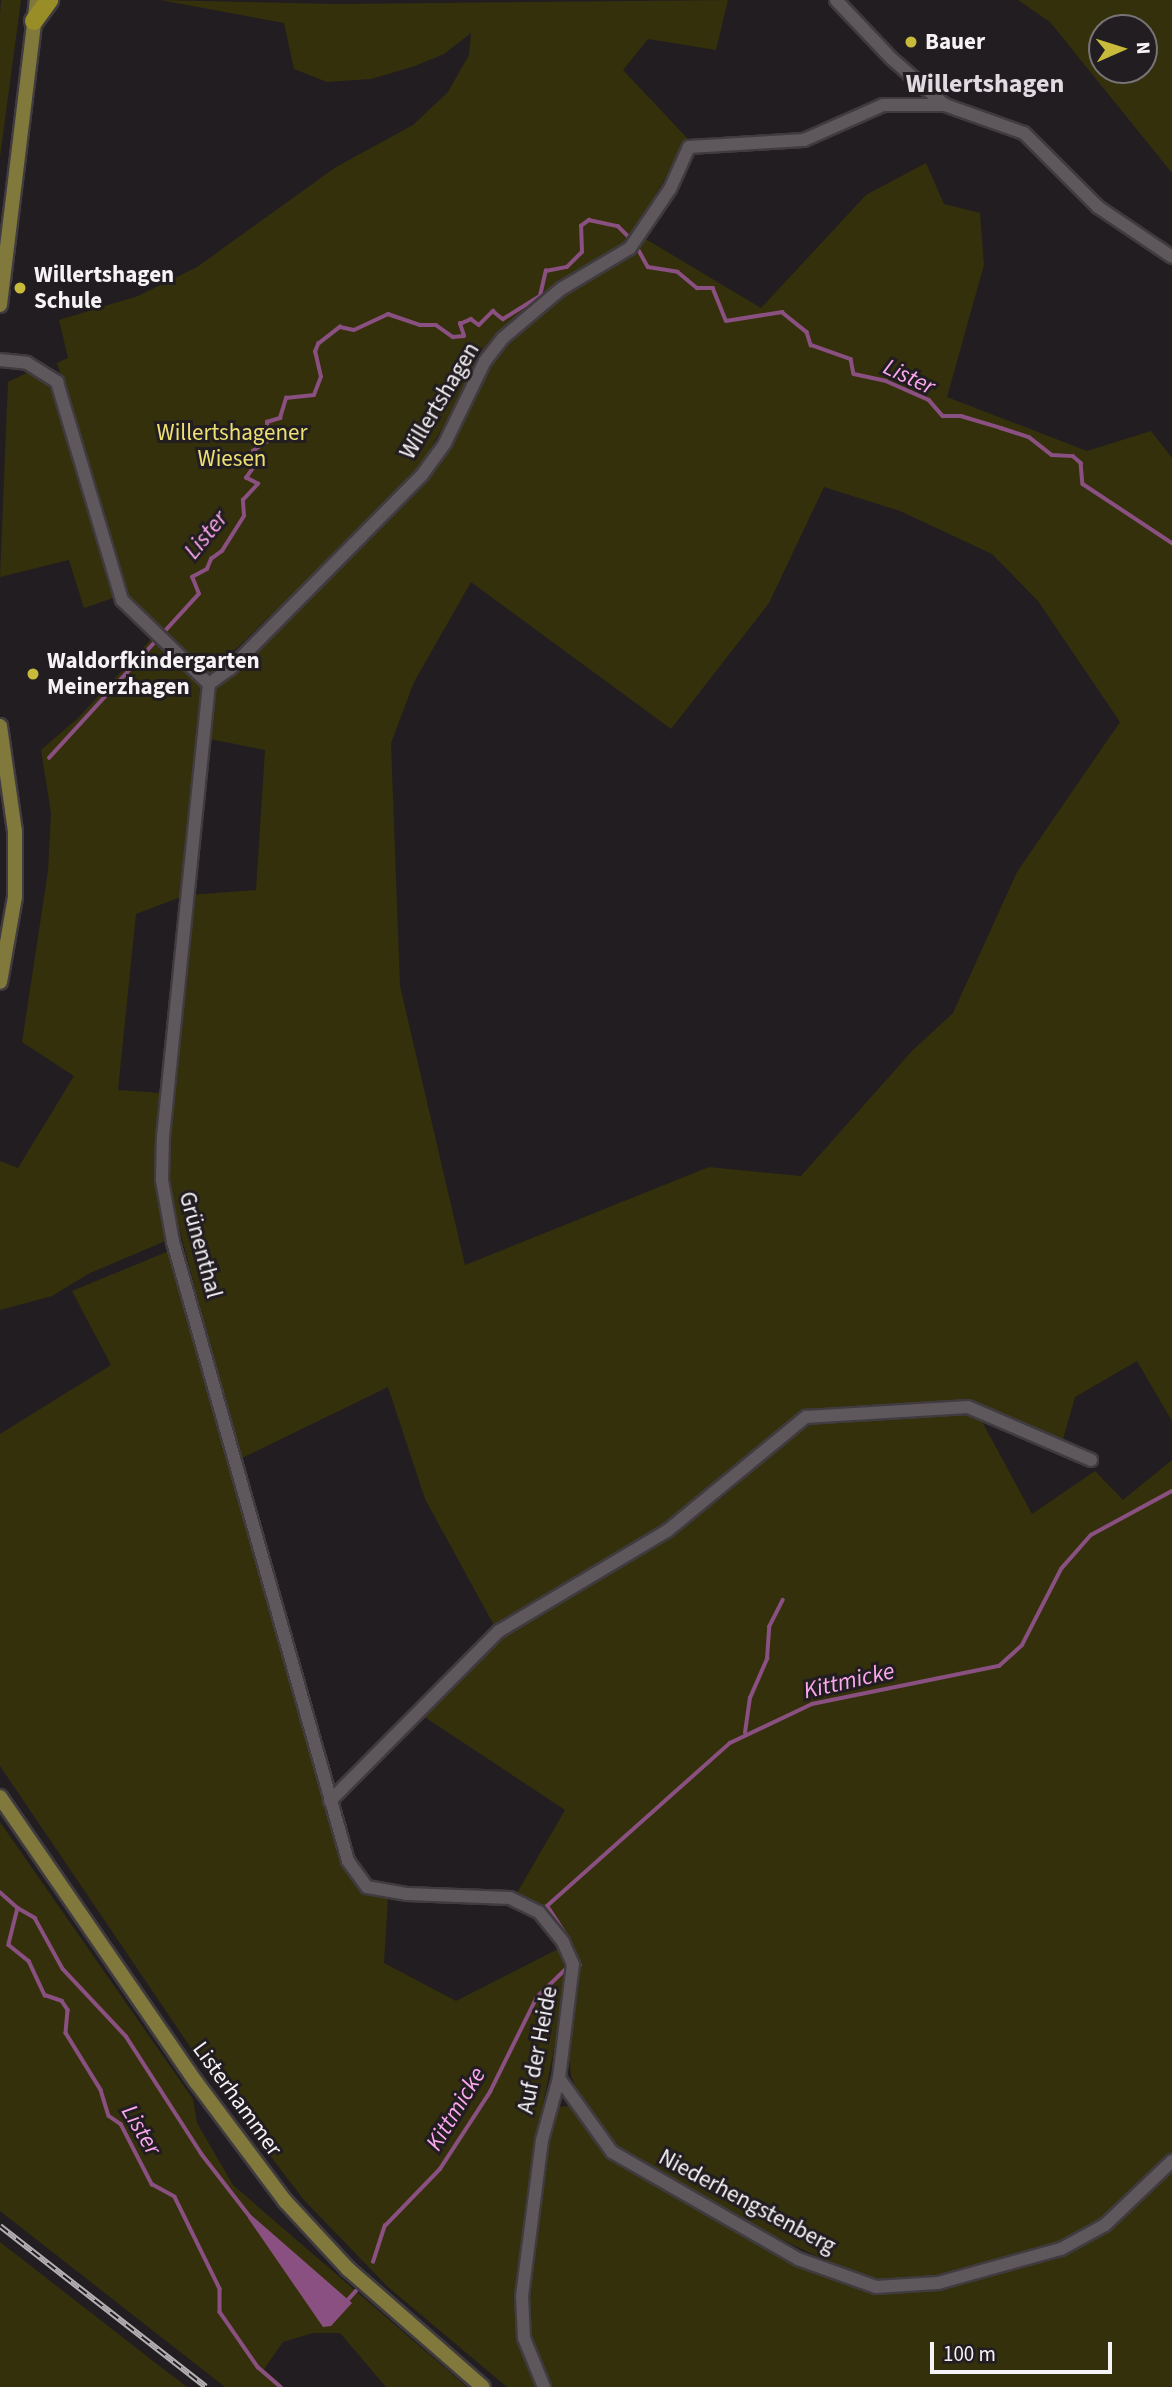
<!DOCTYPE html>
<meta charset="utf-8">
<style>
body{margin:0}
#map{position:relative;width:1172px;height:2387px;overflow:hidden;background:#221d21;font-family:"Source Sans 3",sans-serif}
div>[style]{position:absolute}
.green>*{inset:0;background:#34300b}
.water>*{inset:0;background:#8a5081}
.stream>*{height:3.5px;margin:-1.75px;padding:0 1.75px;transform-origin:1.75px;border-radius:1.75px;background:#8a5081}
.roads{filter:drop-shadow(2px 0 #3f3b3e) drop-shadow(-2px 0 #3f3b3e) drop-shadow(0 2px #3f3b3e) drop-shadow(0 -2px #3f3b3e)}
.minor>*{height:12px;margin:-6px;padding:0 6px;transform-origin:6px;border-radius:6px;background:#5e585d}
.major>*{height:14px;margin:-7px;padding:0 7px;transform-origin:7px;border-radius:7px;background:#81783c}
.highway>*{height:18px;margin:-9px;padding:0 9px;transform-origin:9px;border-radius:9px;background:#988d26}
.rail>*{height:6px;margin-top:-3px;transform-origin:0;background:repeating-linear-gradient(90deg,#221d21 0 10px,#b4b1b4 0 20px);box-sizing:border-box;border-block:2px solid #b4b1b4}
.dots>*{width:19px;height:19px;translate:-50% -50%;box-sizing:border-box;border:4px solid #221d21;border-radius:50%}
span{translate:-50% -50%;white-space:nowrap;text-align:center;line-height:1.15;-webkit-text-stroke:6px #221d21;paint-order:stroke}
.poi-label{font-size:23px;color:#f6f3f6;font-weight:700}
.left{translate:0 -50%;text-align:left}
.street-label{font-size:23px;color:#f6f3f6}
.park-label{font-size:23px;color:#ece072}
.water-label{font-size:24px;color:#fca8ee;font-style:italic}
.quarter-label{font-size:26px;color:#e1dae0;font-weight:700}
.north{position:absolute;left:1088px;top:14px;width:70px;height:70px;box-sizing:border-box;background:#221d21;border:2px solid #777376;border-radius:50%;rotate:87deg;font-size:19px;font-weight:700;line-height:28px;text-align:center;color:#f6f3f6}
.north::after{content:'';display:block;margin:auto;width:24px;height:32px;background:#c8bb3b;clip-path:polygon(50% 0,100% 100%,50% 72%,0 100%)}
.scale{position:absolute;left:930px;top:2342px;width:182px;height:32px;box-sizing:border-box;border:4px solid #f6f3f6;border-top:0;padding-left:9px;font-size:21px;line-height:24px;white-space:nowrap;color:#f6f3f6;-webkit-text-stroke:5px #221d21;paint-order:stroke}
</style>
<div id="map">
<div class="green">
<i style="clip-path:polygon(1px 0,21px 0,0 157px,0 15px)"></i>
<i style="clip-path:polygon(evenodd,160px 0,335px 4px,728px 0,716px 50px,648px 39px,623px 70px,688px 139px,634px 232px,761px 308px,866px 195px,926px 163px,944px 204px,980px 213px,984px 265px,947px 397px,1087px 451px,1151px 431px,1172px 458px,1172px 1421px,1137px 1361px,1075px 1397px,1062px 1443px,968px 1405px,888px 1404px,800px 1415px,664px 1527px,496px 1629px,425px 1499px,388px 1387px,240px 1459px,167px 1182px,190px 895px,256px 890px,265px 750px,210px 739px,216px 689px,421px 481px,483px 360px,414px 476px,208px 676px,131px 608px,57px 363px,68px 358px,59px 320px,138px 296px,197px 267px,336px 167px,413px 125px,448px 92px,469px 55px,471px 33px,444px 54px,415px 66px,371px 79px,327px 82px,294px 69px,284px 23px,160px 0,824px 487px,900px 511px,992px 554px,1038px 601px,1120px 722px,1017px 872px,953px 1013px,912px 1051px,801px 1176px,709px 1167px,465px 1265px,400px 986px,391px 743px,414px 682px,471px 582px,671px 729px,769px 603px,824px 487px)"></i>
<i style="clip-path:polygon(evenodd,1018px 0,1172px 0,1172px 173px,1050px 22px,1018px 0,1144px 28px,1144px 70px,1102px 70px,1102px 28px,1144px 28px)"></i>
<i style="clip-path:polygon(29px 372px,43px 379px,55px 396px,116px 597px,84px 608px,69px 560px,0 577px,8px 382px)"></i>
<i style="clip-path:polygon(154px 636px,205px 685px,186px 895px,136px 914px,118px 1090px,161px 1093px,155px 1178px,168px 1240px,90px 1273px,52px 1296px,0 1310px,0 1161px,18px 1168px,74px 1076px,22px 1042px,48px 871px,51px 813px,41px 750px,78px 718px)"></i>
<i style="clip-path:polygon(169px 1251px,362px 1889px,388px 1898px,384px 1963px,456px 2001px,558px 1949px,568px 1978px,537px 2135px,519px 2318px,542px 2387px,507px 2387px,388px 2287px,304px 2200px,214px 2082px,0 1766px,0 1434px,111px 1365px,72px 1291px)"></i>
<i style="clip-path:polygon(963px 1411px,979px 1416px,1032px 1514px,1095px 1471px,1123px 1500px,1172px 1460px,1172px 2158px,1104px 2222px,1061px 2246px,937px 2278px,877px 2285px,676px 2189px,614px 2146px,589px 2116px,571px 2076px,568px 2049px,579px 1983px,570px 1940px,544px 1907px,514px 1898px,565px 1810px,420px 1714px,500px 1633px,669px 1535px,724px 1496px,807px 1423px)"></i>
<i style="clip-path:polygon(0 1822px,193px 2099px,197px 2123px,233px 2185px,467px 2387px,386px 2387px,340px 2333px,313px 2333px,283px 2342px,264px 2369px,284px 2387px,225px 2387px,0 2211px)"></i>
<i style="clip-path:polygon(569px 2106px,608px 2155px,673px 2195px,729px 2228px,878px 2293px,939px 2287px,1062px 2251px,1172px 2165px,1172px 2387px,550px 2387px,530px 2334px,529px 2294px,548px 2142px,557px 2107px)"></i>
<i style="clip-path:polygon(0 2242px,162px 2368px,187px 2387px,0 2387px)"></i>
</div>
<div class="water">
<i style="clip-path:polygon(251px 2215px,352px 2303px,331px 2326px,323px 2327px,248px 2218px)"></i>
</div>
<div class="stream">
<i style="left:636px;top:245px;width:25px;rotate:61deg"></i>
<i style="left:648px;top:267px;width:30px;rotate:9deg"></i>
<i style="left:678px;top:272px;width:25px;rotate:40deg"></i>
<i style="left:697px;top:288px;width:16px"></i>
<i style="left:713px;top:288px;width:35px;rotate:68deg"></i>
<i style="left:726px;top:321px;width:57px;rotate:-9.1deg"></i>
<i style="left:782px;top:312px;width:32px;rotate:39deg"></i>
<i style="left:807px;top:332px;width:14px;rotate:73deg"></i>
<i style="left:811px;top:345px;width:42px;rotate:19.3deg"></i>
<i style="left:851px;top:359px;width:15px;rotate:79deg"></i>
<i style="left:854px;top:374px;width:33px;rotate:12deg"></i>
<i style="left:886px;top:381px;width:47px;rotate:23.8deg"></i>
<i style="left:929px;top:400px;width:21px;rotate:49deg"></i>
<i style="left:943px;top:416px;width:18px"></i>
<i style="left:961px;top:416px;width:42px;rotate:16.7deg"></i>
<i style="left:1001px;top:428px;width:29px;rotate:18deg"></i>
<i style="left:1029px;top:437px;width:29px;rotate:38deg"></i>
<i style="left:1052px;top:455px;width:21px;rotate:3deg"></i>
<i style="left:1073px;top:456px;width:11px;rotate:41deg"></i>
<i style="left:1081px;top:463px;width:21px;rotate:85deg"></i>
<i style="left:1083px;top:484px;width:107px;rotate:33.5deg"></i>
<i style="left:49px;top:758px;width:222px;rotate:-47.6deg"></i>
<i style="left:199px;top:594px;width:18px;rotate:-112deg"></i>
<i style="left:192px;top:577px;width:17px;rotate:-28deg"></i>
<i style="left:207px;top:569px;width:11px;rotate:-68deg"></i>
<i style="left:211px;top:559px;width:14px;rotate:-36deg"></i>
<i style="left:222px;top:551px;width:41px;rotate:-57.8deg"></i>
<i style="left:244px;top:516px;width:16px;rotate:-94deg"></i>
<i style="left:243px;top:500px;width:22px;rotate:-47deg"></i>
<i style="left:258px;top:484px;width:13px;rotate:-153deg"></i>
<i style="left:246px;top:478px;width:16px;rotate:-55deg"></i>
<i style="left:255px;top:465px;width:14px;rotate:-98deg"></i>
<i style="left:253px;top:451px;width:18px;rotate:-34deg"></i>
<i style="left:268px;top:441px;width:19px;rotate:-93deg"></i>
<i style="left:267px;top:422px;width:14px;rotate:-17deg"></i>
<i style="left:280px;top:418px;width:21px;rotate:-73deg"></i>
<i style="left:286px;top:398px;width:28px;rotate:-6deg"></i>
<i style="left:314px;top:395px;width:19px;rotate:-69deg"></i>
<i style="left:321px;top:377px;width:26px;rotate:-103deg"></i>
<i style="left:315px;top:352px;width:9px;rotate:-69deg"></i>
<i style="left:318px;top:344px;width:28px;rotate:-38deg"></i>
<i style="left:340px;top:327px;width:14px;rotate:12deg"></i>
<i style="left:354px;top:330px;width:38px;rotate:-25deg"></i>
<i style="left:388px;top:314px;width:34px;rotate:19deg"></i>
<i style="left:420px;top:325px;width:16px"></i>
<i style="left:436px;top:325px;width:21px;rotate:35deg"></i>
<i style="left:453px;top:337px;width:11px;rotate:-5deg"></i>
<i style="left:464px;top:336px;width:13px;rotate:-108deg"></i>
<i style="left:460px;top:324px;width:12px;rotate:-24deg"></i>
<i style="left:471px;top:319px;width:10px;rotate:37deg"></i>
<i style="left:479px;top:325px;width:20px;rotate:-45deg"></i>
<i style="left:493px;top:311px;width:13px;rotate:39deg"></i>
<i style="left:503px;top:319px;width:44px;rotate:-31.9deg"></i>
<i style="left:540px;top:296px;width:26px;rotate:-77deg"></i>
<i style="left:546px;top:271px;width:21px;rotate:-11deg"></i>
<i style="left:567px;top:267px;width:21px;rotate:-45deg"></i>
<i style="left:582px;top:252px;width:26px;rotate:-92deg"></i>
<i style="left:581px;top:226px;width:10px;rotate:-37deg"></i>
<i style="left:589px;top:220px;width:30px;rotate:12deg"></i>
<i style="left:618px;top:226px;width:18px;rotate:45deg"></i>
<i style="left:745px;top:1733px;width:35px;rotate:-82deg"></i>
<i style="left:750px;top:1698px;width:43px;rotate:-66.4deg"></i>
<i style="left:767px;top:1659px;width:32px;rotate:-86deg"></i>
<i style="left:769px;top:1627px;width:30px;rotate:-63deg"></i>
<i style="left:0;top:1892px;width:24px;rotate:42deg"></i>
<i style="left:18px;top:1908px;width:38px;rotate:104deg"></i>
<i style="left:9px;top:1945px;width:26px;rotate:39deg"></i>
<i style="left:29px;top:1961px;width:38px;rotate:65deg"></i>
<i style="left:45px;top:1995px;width:18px;rotate:19deg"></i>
<i style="left:62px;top:2001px;width:11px;rotate:56deg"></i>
<i style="left:68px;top:2010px;width:23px;rotate:95deg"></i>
<i style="left:66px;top:2033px;width:67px;rotate:58.4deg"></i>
<i style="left:101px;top:2090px;width:27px;rotate:73deg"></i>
<i style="left:109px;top:2116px;width:14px;rotate:34deg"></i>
<i style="left:121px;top:2124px;width:68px;rotate:62.7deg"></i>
<i style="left:152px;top:2184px;width:26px;rotate:29deg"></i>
<i style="left:175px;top:2197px;width:102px;rotate:63.9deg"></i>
<i style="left:220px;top:2289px;width:23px;rotate:90deg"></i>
<i style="left:220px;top:2312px;width:67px;rotate:55.4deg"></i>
<i style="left:258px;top:2367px;width:30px;rotate:41deg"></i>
<i style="left:18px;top:1908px;width:20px;rotate:30deg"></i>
<i style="left:35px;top:1918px;width:58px;rotate:61.2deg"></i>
<i style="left:63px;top:1969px;width:92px;rotate:46.8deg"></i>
<i style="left:126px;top:2036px;width:139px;rotate:57.3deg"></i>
<i style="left:201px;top:2153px;width:83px;rotate:52.3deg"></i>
<i style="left:569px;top:1940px;width:40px;rotate:-122.9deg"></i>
<i style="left:547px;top:1906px;width:245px;rotate:-41.7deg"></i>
<i style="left:730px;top:1743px;width:91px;rotate:-25.4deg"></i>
<i style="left:812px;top:1704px;width:191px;rotate:-11.5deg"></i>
<i style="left:999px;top:1666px;width:31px;rotate:-42deg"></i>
<i style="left:1022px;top:1645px;width:85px;rotate:-62.8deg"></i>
<i style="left:1061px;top:1569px;width:45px;rotate:-48.6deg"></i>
<i style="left:1091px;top:1535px;width:92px;rotate:-28.5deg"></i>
<i style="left:575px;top:1953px;width:13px;rotate:67deg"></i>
<i style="left:373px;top:2262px;width:38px;rotate:-72deg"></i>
<i style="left:385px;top:2226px;width:79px;rotate:-46deg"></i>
<i style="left:440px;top:2169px;width:92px;rotate:-57deg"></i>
<i style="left:490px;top:2092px;width:106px;rotate:-63.7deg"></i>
<i style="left:537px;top:1997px;width:40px;rotate:-44deg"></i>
<i style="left:346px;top:2302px;width:15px;rotate:-48deg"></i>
</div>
<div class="roads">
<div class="minor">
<i style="left:836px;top:0;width:81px;rotate:46.5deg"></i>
<i style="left:892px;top:59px;width:70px;rotate:41deg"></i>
<i style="left:945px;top:105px;width:84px;rotate:19.5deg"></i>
<i style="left:1024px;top:133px;width:105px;rotate:45deg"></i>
<i style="left:1098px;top:207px;width:89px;rotate:34deg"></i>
<i style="left:0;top:360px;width:27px;rotate:6deg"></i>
<i style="left:27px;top:363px;width:36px;rotate:32deg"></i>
<i style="left:57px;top:382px;width:227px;rotate:73.4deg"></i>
<i style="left:122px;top:600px;width:121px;rotate:44deg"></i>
<i style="left:209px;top:684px;width:453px;rotate:95.8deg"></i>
<i style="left:163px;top:1135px;width:45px;rotate:91.3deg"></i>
<i style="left:162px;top:1180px;width:63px;rotate:79.9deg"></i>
<i style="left:173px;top:1242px;width:643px;rotate:74.21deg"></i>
<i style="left:348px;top:1861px;width:32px;rotate:54deg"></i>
<i style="left:367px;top:1887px;width:41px;rotate:9.9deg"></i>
<i style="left:407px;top:1894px;width:103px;rotate:2.2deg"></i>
<i style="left:510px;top:1898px;width:32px;rotate:26deg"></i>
<i style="left:539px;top:1912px;width:38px;rotate:51deg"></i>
<i style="left:563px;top:1942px;width:24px;rotate:66deg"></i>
<i style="left:573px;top:1964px;width:115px;rotate:97deg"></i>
<i style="left:559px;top:2078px;width:64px;rotate:105.3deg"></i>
<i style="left:542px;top:2140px;width:157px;rotate:97.3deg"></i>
<i style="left:522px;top:2296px;width:42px;rotate:87.3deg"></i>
<i style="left:524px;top:2338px;width:53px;rotate:67.8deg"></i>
<i style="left:209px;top:684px;width:26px;rotate:-36deg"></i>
<i style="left:230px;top:669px;width:273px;rotate:-45.3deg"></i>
<i style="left:422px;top:475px;width:39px;rotate:-54deg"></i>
<i style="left:445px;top:443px;width:91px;rotate:-64deg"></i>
<i style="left:485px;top:361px;width:29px;rotate:-52deg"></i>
<i style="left:503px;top:338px;width:76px;rotate:-40.2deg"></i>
<i style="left:561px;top:289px;width:80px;rotate:-30.7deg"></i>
<i style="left:630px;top:248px;width:71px;rotate:-55.9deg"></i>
<i style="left:670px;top:189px;width:46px;rotate:-65.7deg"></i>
<i style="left:689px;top:147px;width:115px;rotate:-3.5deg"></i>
<i style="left:804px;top:140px;width:86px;rotate:-23.9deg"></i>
<i style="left:883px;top:105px;width:62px"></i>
<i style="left:330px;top:1801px;width:240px;rotate:-45.2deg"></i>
<i style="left:499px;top:1631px;width:196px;rotate:-30.8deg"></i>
<i style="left:667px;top:1531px;width:180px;rotate:-39.4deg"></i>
<i style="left:806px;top:1417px;width:162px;rotate:-3.5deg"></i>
<i style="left:968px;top:1407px;width:134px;rotate:23.3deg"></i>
<i style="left:559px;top:2078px;width:91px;rotate:54.4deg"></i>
<i style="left:612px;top:2152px;width:215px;rotate:29.9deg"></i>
<i style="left:798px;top:2259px;width:83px;rotate:19.7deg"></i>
<i style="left:876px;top:2287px;width:62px;rotate:-3.7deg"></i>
<i style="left:938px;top:2283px;width:128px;rotate:-15.5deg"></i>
<i style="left:1061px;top:2249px;width:50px;rotate:-28.6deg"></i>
<i style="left:1105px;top:2225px;width:93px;rotate:-43.7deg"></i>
</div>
<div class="major">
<i style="left:0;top:305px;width:307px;rotate:-83.1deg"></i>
<i style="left:0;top:726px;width:106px;rotate:81.9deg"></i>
<i style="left:15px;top:831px;width:66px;rotate:90deg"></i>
<i style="left:15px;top:897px;width:86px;rotate:100deg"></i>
<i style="left:0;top:1797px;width:346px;rotate:55.5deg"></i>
<i style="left:196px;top:2082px;width:149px;rotate:53.2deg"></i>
<i style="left:285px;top:2201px;width:93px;rotate:47.2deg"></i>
<i style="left:348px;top:2269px;width:179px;rotate:41.2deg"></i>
</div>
<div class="highway">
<i style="left:34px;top:21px;width:26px;rotate:-54deg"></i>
</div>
</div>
<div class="rail">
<i style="left:0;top:2226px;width:261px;rotate:38deg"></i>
</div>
<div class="dots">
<i style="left:911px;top:42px;background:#c8bb3b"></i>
<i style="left:20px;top:288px;background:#c8bb3b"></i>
<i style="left:33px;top:674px;background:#c8bb3b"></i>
</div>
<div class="poi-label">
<span class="left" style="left:925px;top:42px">Bauer</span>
<span class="left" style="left:34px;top:288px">Willertshagen<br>Schule</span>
<span class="left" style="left:47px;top:674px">Waldorfkindergarten<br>Meinerzhagen</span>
</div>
<div class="street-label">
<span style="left:440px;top:401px;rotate:-59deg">Willertshagen</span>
<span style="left:200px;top:1245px;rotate:75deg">Grünenthal</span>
<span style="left:538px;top:2050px;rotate:-79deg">Auf der Heide</span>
<span style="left:237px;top:2099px;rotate:54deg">Listerhammer</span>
<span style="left:747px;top:2202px;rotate:28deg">Niederhengstenberg</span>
</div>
<div class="park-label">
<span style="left:232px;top:446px">Willertshagener<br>Wiesen</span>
</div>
<div class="water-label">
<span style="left:909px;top:377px;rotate:25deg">Lister</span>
<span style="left:206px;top:535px;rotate:-51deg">Lister</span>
<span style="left:849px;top:1681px;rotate:-13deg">Kittmicke</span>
<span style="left:456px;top:2109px;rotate:-59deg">Kittmicke</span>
<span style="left:141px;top:2130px;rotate:59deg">Lister</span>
</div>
<div class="quarter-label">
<span style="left:985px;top:84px">Willertshagen</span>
</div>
<div class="north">N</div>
<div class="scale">100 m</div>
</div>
